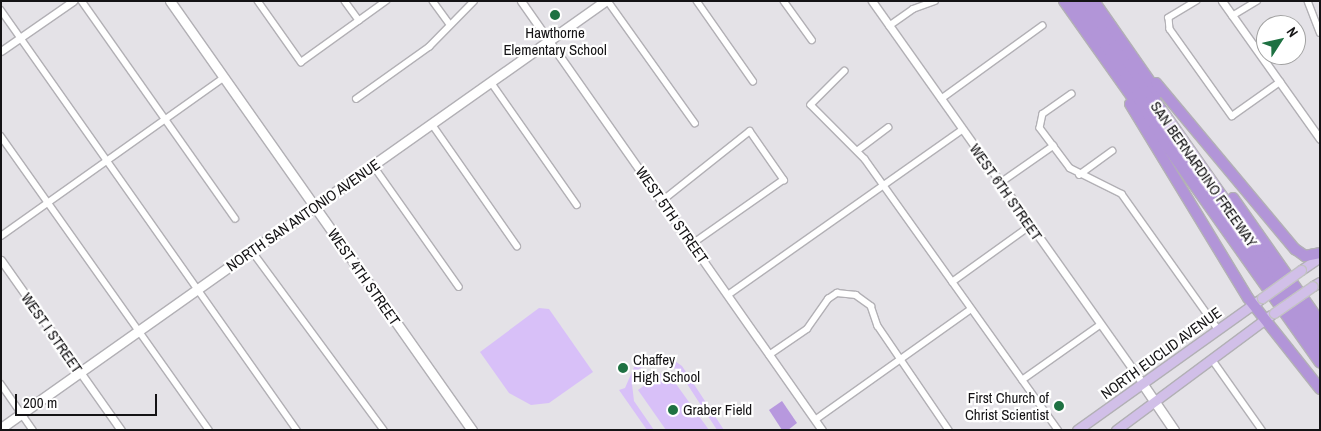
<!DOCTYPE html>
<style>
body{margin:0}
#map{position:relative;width:1321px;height:431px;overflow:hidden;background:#e4e2e7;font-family:"Archivo Narrow",sans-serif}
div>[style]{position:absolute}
.green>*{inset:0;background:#d8c0f8}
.water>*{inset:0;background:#b798de}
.roads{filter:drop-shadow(1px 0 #b2b0b5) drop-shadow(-1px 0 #b2b0b5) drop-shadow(0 1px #b2b0b5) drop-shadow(0 -1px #b2b0b5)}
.minor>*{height:5.5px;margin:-2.75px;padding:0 2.75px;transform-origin:2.75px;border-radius:2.75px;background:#fff}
.tertiary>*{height:7px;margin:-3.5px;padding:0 3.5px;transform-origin:3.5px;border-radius:3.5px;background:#fff}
.secondary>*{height:9px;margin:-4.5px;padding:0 4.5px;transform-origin:4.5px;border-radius:4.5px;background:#fff}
.primary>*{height:9px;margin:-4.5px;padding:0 4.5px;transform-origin:4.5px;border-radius:4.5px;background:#d1bfe8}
.motorway>*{height:10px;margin:-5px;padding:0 5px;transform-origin:5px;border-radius:5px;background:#b295d8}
.bridges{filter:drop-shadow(1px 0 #c2c2c2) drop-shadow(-1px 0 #c2c2c2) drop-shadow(0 1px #c2c2c2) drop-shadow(0 -1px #c2c2c2)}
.primary-bridge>*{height:9px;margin:-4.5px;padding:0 4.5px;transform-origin:4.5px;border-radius:4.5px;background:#d1bfe8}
.dots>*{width:14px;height:14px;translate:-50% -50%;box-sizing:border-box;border:2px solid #fff;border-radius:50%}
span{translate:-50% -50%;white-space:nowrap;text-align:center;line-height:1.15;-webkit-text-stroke:4.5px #fff;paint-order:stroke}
.poi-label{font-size:15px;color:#141315}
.left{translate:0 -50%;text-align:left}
.right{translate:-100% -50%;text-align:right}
.street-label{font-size:15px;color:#141315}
.frame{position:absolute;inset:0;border:2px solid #141315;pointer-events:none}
.north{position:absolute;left:1256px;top:15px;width:50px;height:50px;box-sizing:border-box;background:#fff;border:1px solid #a1a1a1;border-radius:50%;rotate:55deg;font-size:14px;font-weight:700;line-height:20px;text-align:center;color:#141315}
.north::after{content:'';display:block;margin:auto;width:18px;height:22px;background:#1e7142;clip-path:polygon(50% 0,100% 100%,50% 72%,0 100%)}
.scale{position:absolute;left:15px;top:394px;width:142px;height:22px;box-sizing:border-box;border:2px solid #141315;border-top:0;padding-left:6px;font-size:15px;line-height:18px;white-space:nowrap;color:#141315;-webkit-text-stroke:4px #fff;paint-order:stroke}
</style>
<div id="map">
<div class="green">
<i style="clip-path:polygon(539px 308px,549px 309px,593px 372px,549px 403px,531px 405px,509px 393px,480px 352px)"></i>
<i style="clip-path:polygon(654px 356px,669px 357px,682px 366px,724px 430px,717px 430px,678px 370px,659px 361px,639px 369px,632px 384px,634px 401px,654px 430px,647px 430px,619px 390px,625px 388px,635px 365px)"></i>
<i style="clip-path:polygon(666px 370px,709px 430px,666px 430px,638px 390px)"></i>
</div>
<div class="water">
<i style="clip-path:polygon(782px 401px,797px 423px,788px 430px,782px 430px,769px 410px)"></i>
</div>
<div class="roads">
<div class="minor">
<i style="left:82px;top:1px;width:266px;rotate:54.8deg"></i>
<i style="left:258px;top:1px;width:75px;rotate:54.8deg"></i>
<i style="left:301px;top:62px;width:105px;rotate:-35.7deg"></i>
<i style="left:345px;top:1px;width:24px;rotate:54deg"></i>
<i style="left:433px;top:1px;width:29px;rotate:54deg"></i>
<i style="left:608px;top:1px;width:150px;rotate:54.5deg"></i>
<i style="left:697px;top:1px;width:98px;rotate:55deg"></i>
<i style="left:784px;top:1px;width:48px;rotate:54.3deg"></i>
<i style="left:1197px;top:1px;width:33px;rotate:149deg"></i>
<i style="left:1169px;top:18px;width:11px;rotate:85deg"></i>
<i style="left:1170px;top:29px;width:107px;rotate:54.5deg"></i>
<i style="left:1232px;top:116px;width:59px;rotate:-35.3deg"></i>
<i style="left:1308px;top:1px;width:34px;rotate:69deg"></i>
<i style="left:1px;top:10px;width:514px;rotate:54.83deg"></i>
<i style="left:1232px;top:16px;width:29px;rotate:-31deg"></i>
<i style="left:889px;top:26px;width:29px;rotate:-35deg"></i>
<i style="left:913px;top:9px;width:23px;rotate:-20deg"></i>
<i style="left:845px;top:71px;width:48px;rotate:135deg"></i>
<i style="left:811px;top:105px;width:76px;rotate:45deg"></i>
<i style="left:865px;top:159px;width:333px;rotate:54.5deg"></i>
<i style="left:491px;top:82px;width:150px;rotate:55deg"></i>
<i style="left:1072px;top:94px;width:35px;rotate:145deg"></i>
<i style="left:1043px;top:114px;width:14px;rotate:102deg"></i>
<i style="left:1040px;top:128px;width:50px;rotate:53.1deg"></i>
<i style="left:1070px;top:168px;width:58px;rotate:26.6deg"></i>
<i style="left:1122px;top:194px;width:166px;rotate:54.6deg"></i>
<i style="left:356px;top:99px;width:90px;rotate:-35.5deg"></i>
<i style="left:429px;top:47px;width:64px;rotate:-45.6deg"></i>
<i style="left:941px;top:99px;width:125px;rotate:-35.9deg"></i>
<i style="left:432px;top:124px;width:149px;rotate:55.1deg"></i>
<i style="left:1px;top:136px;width:360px;rotate:54.7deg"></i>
<i style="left:857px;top:151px;width:39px;rotate:-37deg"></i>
<i style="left:373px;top:165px;width:149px;rotate:54.8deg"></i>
<i style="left:1079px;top:175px;width:41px;rotate:-36deg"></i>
<i style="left:1000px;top:183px;width:65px;rotate:-34.9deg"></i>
<i style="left:662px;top:201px;width:112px;rotate:-38.5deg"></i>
<i style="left:750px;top:131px;width:60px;rotate:55.2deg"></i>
<i style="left:784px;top:180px;width:111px;rotate:144.9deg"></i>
<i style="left:1px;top:236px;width:272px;rotate:-35.4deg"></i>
<i style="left:252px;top:251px;width:222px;rotate:53.6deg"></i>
<i style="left:952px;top:282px;width:96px;rotate:-35.7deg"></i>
<i style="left:728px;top:295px;width:286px;rotate:-35.2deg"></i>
<i style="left:769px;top:355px;width:46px;rotate:-34.4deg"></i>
<i style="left:807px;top:329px;width:37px;rotate:-55deg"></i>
<i style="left:828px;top:299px;width:11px;rotate:-34deg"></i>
<i style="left:837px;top:293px;width:19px;rotate:6deg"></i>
<i style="left:856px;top:295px;width:19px;rotate:36deg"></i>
<i style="left:871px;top:306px;width:21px;rotate:71deg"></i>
<i style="left:878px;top:326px;width:126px;rotate:55.7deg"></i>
<i style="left:1212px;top:359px;width:87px;rotate:54.8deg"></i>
<i style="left:1022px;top:380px;width:95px;rotate:-35.2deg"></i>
<i style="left:1px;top:384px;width:56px;rotate:55.2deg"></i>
<i style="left:815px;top:420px;width:191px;rotate:-35.4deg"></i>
</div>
<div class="tertiary">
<i style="left:521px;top:1px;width:524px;rotate:54.95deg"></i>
<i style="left:872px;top:1px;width:468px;rotate:54.7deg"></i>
<i style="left:1222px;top:1px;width:169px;rotate:54.6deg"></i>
<i style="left:1px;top:51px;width:88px;rotate:-34.8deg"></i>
<i style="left:1px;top:260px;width:208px;rotate:54.8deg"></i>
</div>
<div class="secondary">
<i style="left:170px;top:1px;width:525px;rotate:54.86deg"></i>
<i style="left:1142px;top:383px;width:57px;rotate:55.8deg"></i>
<i style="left:1px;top:428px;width:740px;rotate:-35.26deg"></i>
</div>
<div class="primary">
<i style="left:1301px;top:270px;width:23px;rotate:-34deg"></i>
<i style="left:1313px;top:286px;width:8px;rotate:-30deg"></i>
<i style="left:1077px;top:430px;width:227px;rotate:-35.5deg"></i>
<i style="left:1116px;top:430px;width:193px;rotate:-36.6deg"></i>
</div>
<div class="motorway">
<i style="left:1064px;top:1px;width:443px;rotate:54.7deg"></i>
<i style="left:1074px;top:1px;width:427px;rotate:54.8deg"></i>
<i style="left:1085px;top:1px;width:408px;rotate:54.9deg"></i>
<i style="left:1094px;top:1px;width:112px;rotate:55.2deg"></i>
<i style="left:1156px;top:83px;width:217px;rotate:50.1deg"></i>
<i style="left:1295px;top:249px;width:12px;rotate:35deg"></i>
<i style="left:1305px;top:256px;width:15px;rotate:-11deg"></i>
<i style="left:1130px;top:104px;width:227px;rotate:58.7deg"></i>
<i style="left:1248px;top:298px;width:116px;rotate:51.6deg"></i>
<i style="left:1233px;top:198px;width:151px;rotate:54.9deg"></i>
</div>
</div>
<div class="bridges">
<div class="primary-bridge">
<i style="left:1262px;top:298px;width:48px;rotate:-35.7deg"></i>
<i style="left:1274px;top:313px;width:47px;rotate:-34.7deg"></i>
</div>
</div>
<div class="dots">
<i style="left:555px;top:15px;background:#1e7142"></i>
<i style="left:623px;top:368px;background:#1e7142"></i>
<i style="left:1059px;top:406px;background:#1e7142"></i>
<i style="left:673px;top:410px;background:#1e7142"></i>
</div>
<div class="poi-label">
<span style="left:555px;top:41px">Hawthorne<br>Elementary School</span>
<span class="left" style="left:633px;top:368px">Chaffey<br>High School</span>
<span class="right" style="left:1049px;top:406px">First Church of<br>Christ Scientist</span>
<span class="left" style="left:683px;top:410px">Graber Field</span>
</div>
<div class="street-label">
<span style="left:1204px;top:174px;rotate:55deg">SAN BERNARDINO FREEWAY</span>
<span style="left:1006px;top:192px;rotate:55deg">WEST 6TH STREET</span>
<span style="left:303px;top:215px;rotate:-35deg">NORTH SAN ANTONIO AVENUE</span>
<span style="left:672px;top:215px;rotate:55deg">WEST 5TH STREET</span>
<span style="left:364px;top:277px;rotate:55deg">WEST 4TH STREET</span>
<span style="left:52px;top:333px;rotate:55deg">WEST I STREET</span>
<span style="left:1161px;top:353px;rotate:-36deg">NORTH EUCLID AVENUE</span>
</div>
<div class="frame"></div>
<div class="north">N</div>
<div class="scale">200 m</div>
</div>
